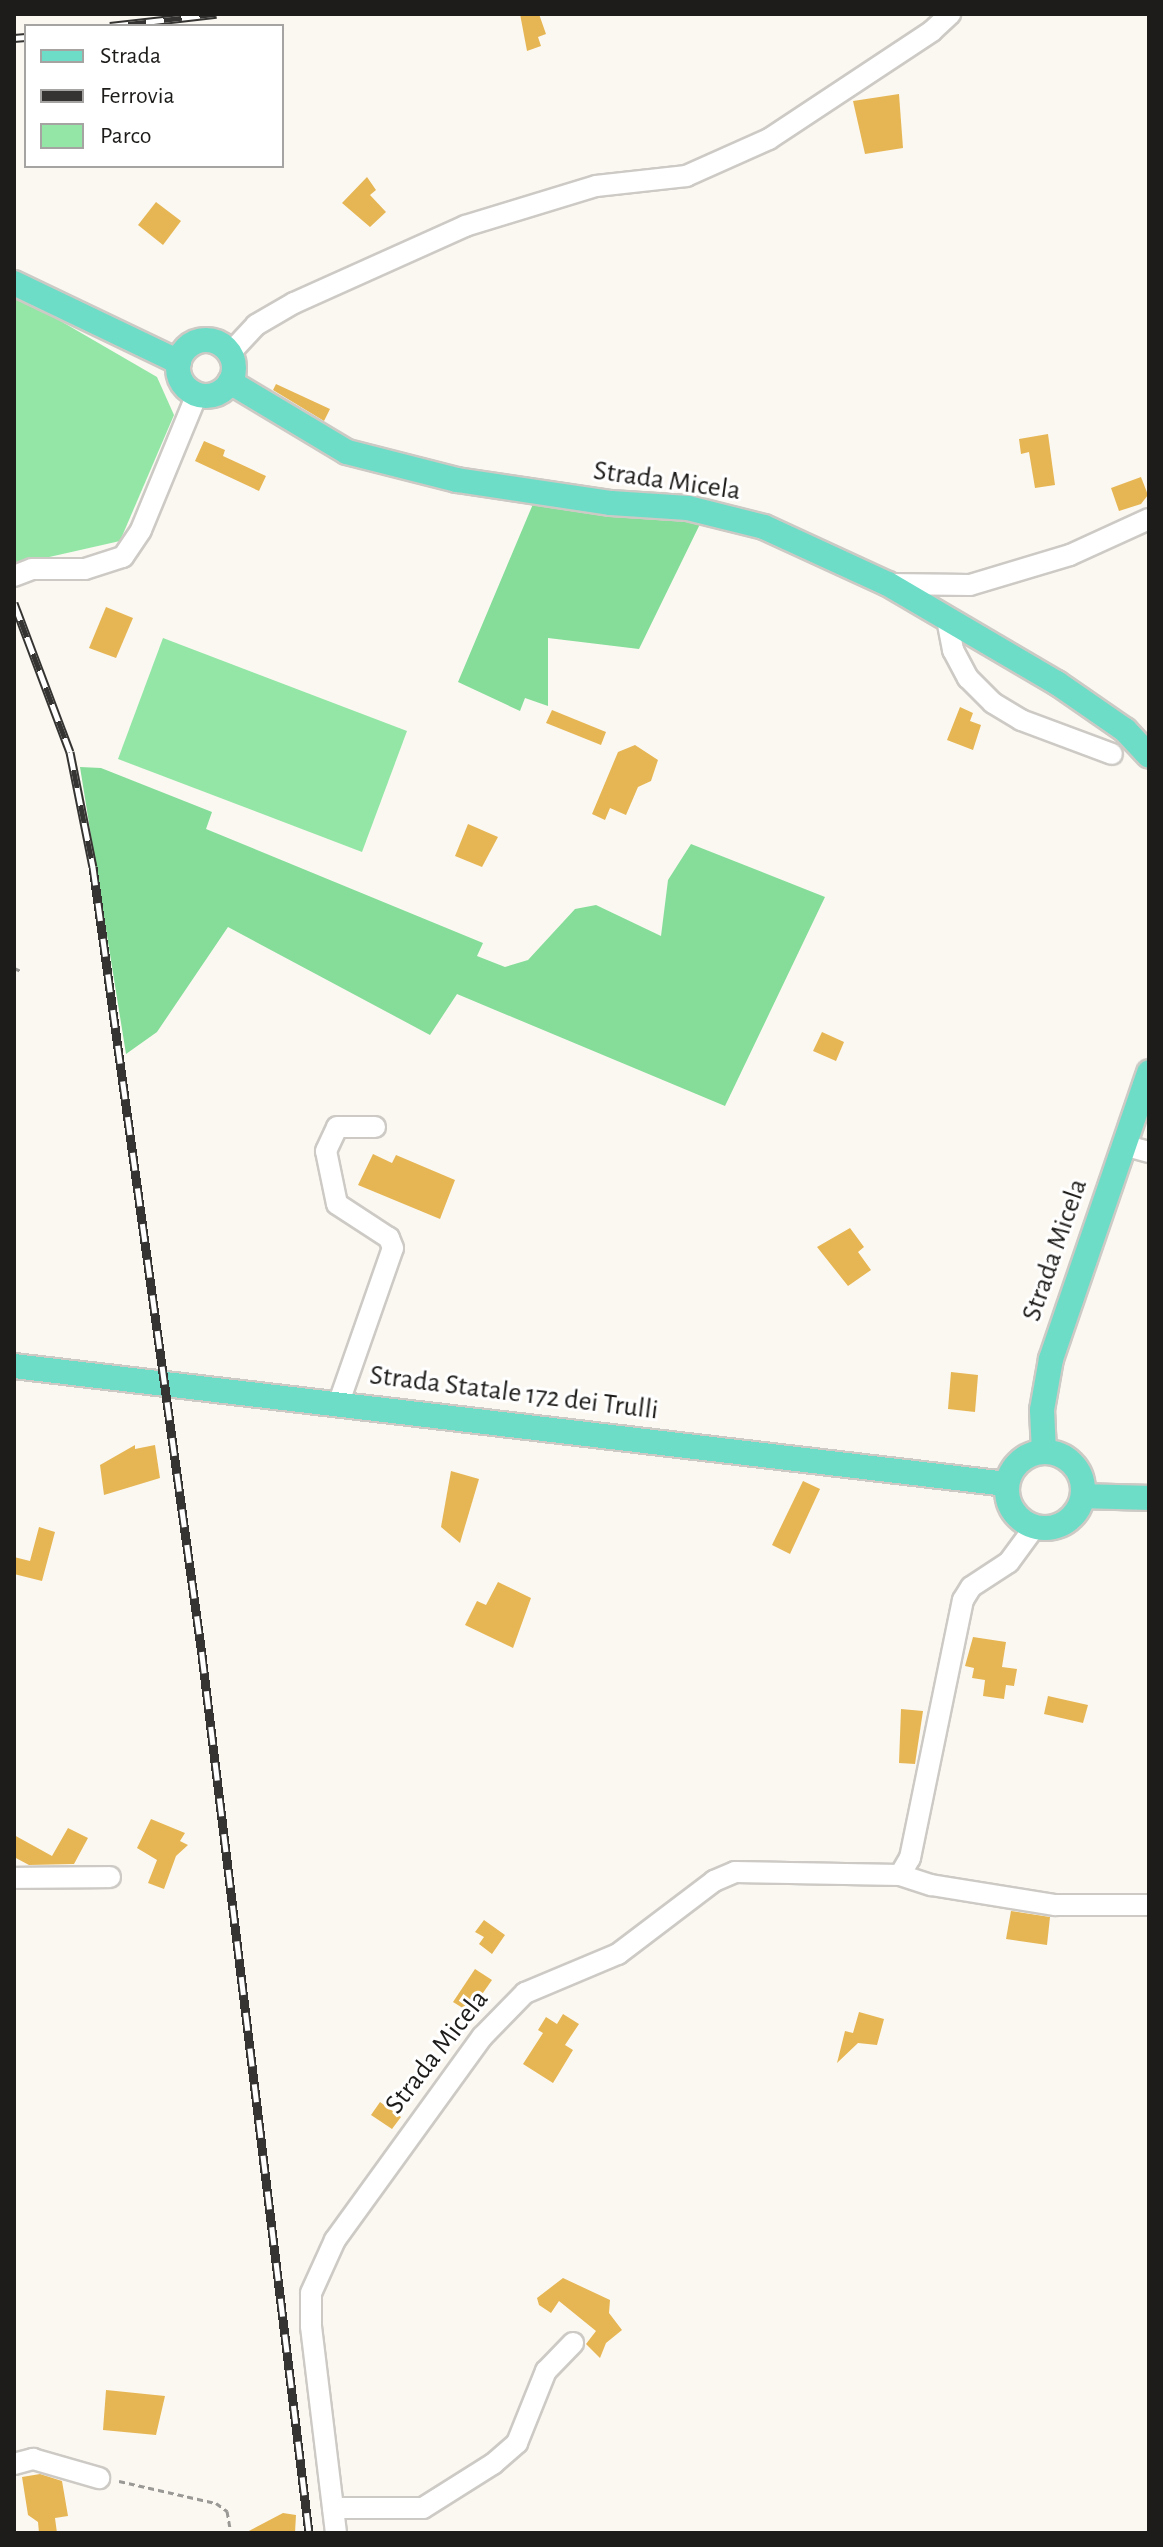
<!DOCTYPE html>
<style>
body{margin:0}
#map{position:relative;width:1163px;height:2547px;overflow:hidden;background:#fbf8f2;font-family:"Alegreya Sans",sans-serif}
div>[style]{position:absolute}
.green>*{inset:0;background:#94e6a6}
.forest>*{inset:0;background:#85dd99}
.building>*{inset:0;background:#e6b654}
.path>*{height:3px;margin-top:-1.5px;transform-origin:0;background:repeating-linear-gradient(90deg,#9b9995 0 6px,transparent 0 10px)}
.roads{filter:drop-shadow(2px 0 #cdcac5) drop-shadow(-2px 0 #cdcac5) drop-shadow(0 2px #cdcac5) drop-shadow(0 -2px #cdcac5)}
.minor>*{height:20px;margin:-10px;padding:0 10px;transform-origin:10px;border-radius:10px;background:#fff}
.major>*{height:24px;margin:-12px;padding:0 12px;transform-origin:12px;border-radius:12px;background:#6dddc8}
.major>.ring{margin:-12px;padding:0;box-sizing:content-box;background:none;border:24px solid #6dddc8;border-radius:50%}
.rail>*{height:9px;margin-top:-4.5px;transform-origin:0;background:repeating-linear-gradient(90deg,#fff 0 18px,#353432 0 36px);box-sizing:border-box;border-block:2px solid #353432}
span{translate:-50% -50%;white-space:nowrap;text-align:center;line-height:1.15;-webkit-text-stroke:6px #fff;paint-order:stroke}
.street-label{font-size:28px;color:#1d1c1a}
.frame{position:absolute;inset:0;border:16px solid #1d1c1a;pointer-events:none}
.legend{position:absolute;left:24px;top:24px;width:260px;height:144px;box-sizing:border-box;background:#fff;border:2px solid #a5a4a3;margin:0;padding:10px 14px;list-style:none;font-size:24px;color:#1d1c1a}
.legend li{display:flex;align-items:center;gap:16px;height:40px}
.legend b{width:40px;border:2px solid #a5a4a3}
</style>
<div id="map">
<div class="green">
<i style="clip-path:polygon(14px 294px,157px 377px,174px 415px,120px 541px,14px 565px)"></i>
<i style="clip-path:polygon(163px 638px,407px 731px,362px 852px,118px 759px)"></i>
</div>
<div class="forest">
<i style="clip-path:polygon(533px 504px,701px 522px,639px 649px,548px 638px,548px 706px,525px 698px,520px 711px,458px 682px)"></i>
<i style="clip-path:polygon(80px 767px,101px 768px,212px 812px,206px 829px,483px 943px,477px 956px,505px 967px,528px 960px,575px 909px,596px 905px,661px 936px,668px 880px,691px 844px,825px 897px,725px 1106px,457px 994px,430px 1035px,228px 927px,157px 1032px,126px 1054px)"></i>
</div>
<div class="building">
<i style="clip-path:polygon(520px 14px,539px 14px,546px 34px,538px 37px,541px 46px,527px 51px)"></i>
<i style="clip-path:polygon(899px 94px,903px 148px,865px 154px,853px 101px)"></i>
<i style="clip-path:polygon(367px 177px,376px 190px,370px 195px,386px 212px,370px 227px,342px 203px)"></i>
<i style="clip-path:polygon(156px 202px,181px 221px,163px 245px,138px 225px)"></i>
<i style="clip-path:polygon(276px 384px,330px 409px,324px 421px,273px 390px)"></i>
<i style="clip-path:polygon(1048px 434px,1055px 485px,1035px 488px,1029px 452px,1021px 454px,1019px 439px)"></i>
<i style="clip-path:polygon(204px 441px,225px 450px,223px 456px,266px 476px,259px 491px,195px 461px)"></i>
<i style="clip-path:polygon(1141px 477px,1148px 495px,1141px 504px,1119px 511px,1111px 488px)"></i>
<i style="clip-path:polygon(106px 607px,133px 618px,116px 658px,89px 648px)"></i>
<i style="clip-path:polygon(960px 707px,973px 713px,970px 721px,981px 725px,973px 750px,947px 740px)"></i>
<i style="clip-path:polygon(552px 710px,606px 732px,601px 745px,546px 723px)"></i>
<i style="clip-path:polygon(635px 745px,658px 760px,651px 781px,638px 787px,626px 815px,610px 808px,605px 820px,592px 814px,618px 752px)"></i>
<i style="clip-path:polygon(468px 824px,498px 837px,482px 867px,455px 856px)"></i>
<i style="clip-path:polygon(822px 1032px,844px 1042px,836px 1061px,813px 1051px)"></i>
<i style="clip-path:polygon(373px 1154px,392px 1163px,396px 1155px,455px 1180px,440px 1219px,358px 1185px)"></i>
<i style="clip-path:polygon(850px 1228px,864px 1247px,858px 1252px,871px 1270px,848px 1286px,817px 1247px)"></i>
<i style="clip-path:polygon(951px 1372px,978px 1375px,975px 1412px,948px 1409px)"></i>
<i style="clip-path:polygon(135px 1445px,135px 1449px,155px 1445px,160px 1478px,104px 1495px,100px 1465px)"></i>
<i style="clip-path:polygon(451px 1471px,479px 1479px,460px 1543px,441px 1527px)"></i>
<i style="clip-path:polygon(803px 1481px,820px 1489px,790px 1554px,772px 1545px)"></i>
<i style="clip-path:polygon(39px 1527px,55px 1532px,42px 1581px,14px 1574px,14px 1557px,30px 1561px)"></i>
<i style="clip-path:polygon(498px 1582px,531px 1598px,513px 1648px,465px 1625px,477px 1601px,486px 1605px)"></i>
<i style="clip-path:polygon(973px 1637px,1006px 1642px,1002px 1667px,1017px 1669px,1014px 1686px,1006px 1685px,1004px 1699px,983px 1696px,985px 1680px,972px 1678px,974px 1668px,965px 1666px)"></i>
<i style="clip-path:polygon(1048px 1696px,1088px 1705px,1083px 1723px,1044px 1714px)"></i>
<i style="clip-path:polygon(901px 1709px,923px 1711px,915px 1764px,899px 1763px)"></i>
<i style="clip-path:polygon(151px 1819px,185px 1833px,180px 1841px,188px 1845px,176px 1856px,164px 1889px,148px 1883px,157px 1860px,137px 1848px)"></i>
<i style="clip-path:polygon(68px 1828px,88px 1838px,74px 1864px,29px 1865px,14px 1857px,14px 1835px,52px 1856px)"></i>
<i style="clip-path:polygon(1011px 1911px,1050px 1917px,1047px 1945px,1006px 1939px)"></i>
<i style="clip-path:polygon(484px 1920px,505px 1935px,492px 1954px,479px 1944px,484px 1937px,475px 1932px)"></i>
<i style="clip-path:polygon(475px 1969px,492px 1980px,471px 2010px,466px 2010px,453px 2002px)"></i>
<i style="clip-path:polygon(859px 2012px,884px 2019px,877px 2045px,858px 2043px,837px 2063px,845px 2031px,853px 2033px)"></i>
<i style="clip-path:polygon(563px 2014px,579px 2024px,565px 2045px,573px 2050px,553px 2083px,523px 2064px,543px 2033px,538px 2030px,546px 2017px,557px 2024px)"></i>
<i style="clip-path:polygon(380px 2102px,401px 2117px,392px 2129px,371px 2115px)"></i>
<i style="clip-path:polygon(563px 2278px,610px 2300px,609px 2313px,622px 2330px,606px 2343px,600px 2358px,586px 2344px,596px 2331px,559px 2301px,551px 2313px,539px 2305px,537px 2298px)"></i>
<i style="clip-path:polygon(106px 2390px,165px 2396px,156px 2435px,103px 2430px)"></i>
<i style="clip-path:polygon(40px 2474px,62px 2481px,68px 2516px,55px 2518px,57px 2533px,39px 2533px,38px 2522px,28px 2515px,22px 2477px)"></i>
<i style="clip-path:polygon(283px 2513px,296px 2515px,295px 2533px,245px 2533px)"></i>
</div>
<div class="path">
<i style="left:14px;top:968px;width:8px;rotate:23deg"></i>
<i style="left:119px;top:2481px;width:99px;rotate:12.8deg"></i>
<i style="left:216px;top:2503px;width:14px;rotate:36deg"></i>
<i style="left:227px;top:2511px;width:22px;rotate:80deg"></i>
</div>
<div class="roads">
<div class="minor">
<i style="left:230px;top:353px;width:38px;rotate:-47deg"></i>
<i style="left:256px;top:325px;width:44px;rotate:-30.1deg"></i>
<i style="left:294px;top:303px;width:188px;rotate:-24.2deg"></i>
<i style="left:465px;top:226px;width:137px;rotate:-17deg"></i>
<i style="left:596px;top:186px;width:91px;rotate:-6.3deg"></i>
<i style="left:686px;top:176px;width:91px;rotate:-24deg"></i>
<i style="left:769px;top:139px;width:196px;rotate:-33.5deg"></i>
<i style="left:932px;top:31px;width:25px;rotate:-43deg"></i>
<i style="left:14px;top:576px;width:19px;rotate:-21deg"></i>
<i style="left:32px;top:569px;width:53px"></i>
<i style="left:85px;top:569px;width:40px;rotate:-18deg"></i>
<i style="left:123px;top:557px;width:32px;rotate:-56deg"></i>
<i style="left:141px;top:530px;width:147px;rotate:-67.6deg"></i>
<i style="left:888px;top:584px;width:82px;rotate:0.7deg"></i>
<i style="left:970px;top:585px;width:104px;rotate:-16.7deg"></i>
<i style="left:1070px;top:555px;width:87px;rotate:-24.5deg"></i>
<i style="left:947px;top:619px;width:32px;rotate:79deg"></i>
<i style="left:953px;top:650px;width:32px;rotate:62deg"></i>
<i style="left:968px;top:678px;width:35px;rotate:45deg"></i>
<i style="left:993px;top:703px;width:33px;rotate:31deg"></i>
<i style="left:1021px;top:720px;width:97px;rotate:20.5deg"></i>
<i style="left:1123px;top:1145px;width:27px;rotate:15deg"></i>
<i style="left:339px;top:1402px;width:163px;rotate:-70.7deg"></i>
<i style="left:393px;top:1248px;width:11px;rotate:-112deg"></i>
<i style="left:389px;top:1238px;width:62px;rotate:-146.8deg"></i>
<i style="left:337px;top:1204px;width:54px;rotate:-101.7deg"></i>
<i style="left:326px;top:1151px;width:26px;rotate:-65deg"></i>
<i style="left:337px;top:1127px;width:38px"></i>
<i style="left:900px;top:1875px;width:33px;rotate:18deg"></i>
<i style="left:931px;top:1885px;width:126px;rotate:9.2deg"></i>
<i style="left:1055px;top:1905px;width:94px"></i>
<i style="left:14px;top:1878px;width:96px;rotate:-0.6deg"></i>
<i style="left:14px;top:2464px;width:20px;rotate:-15deg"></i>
<i style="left:33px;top:2459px;width:69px;rotate:16.1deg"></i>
<i style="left:333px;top:2508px;width:90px"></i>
<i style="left:423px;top:2508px;width:83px;rotate:-32.2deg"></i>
<i style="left:493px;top:2464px;width:32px;rotate:-41deg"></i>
<i style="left:517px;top:2443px;width:78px;rotate:-68.1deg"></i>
<i style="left:546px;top:2371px;width:39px;rotate:-46deg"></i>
<i style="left:336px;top:2533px;width:209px;rotate:-96.9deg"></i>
<i style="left:311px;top:2326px;width:33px;rotate:-90deg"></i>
<i style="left:311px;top:2293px;width:58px;rotate:-65.6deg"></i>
<i style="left:335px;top:2240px;width:251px;rotate:-54.1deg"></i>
<i style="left:482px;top:2037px;width:62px;rotate:-45.7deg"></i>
<i style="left:525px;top:1993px;width:101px;rotate:-22.8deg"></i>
<i style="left:618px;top:1954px;width:121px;rotate:-37.2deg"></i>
<i style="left:714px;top:1881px;width:23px;rotate:-23deg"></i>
<i style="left:735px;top:1872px;width:165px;rotate:1deg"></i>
<i style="left:900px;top:1875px;width:20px;rotate:-60deg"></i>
<i style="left:910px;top:1858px;width:263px;rotate:-78.4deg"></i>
<i style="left:963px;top:1600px;width:15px;rotate:-58deg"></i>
<i style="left:971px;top:1587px;width:45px;rotate:-33.3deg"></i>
<i style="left:1009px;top:1562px;width:42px;rotate:-53.7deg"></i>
</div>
<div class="major">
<i style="left:14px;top:283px;width:183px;rotate:25.6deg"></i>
<i class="ring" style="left:178px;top:340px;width:32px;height:32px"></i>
<i style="left:230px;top:382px;width:136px;rotate:30.9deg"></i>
<i style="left:347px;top:452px;width:114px;rotate:14.3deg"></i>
<i style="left:457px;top:480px;width:156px;rotate:8.5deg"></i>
<i style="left:611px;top:503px;width:77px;rotate:3.7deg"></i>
<i style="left:688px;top:508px;width:78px;rotate:14deg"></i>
<i style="left:764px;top:527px;width:136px;rotate:24.7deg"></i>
<i style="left:888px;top:584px;width:196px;rotate:30.4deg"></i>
<i style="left:1057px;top:683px;width:83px;rotate:34.7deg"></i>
<i style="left:1125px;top:730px;width:35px;rotate:47deg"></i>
<i style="left:14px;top:1366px;width:1000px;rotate:6.78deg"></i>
<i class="ring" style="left:1007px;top:1452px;width:52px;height:52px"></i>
<i style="left:1044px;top:1452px;width:42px;rotate:-92.7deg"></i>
<i style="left:1042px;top:1410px;width:52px;rotate:-80deg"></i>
<i style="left:1051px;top:1359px;width:303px;rotate:-71.1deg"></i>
<i style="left:1083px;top:1496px;width:66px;rotate:1.7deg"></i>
</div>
</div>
<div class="rail">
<i style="left:110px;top:26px;width:107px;rotate:-6.5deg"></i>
<i style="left:14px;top:38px;width:12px;rotate:-5deg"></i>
<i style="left:14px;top:603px;width:159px;rotate:69.4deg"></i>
<i style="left:70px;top:752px;width:117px;rotate:78.7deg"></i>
<i style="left:93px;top:867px;width:796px;rotate:82.12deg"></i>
<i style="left:202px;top:1655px;width:884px;rotate:83.05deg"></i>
</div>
<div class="street-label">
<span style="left:667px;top:481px;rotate:8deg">Strada Micela</span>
<span style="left:1055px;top:1250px;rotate:-71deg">Strada Micela</span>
<span style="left:514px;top:1393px;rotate:7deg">Strada Statale 172 dei Trulli</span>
<span style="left:437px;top:2052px;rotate:-52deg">Strada Micela</span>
</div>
<div class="frame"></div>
<ul class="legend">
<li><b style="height:10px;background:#6dddc8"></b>Strada</li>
<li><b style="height:10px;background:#353432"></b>Ferrovia</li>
<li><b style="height:22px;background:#94e6a6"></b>Parco</li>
</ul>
</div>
